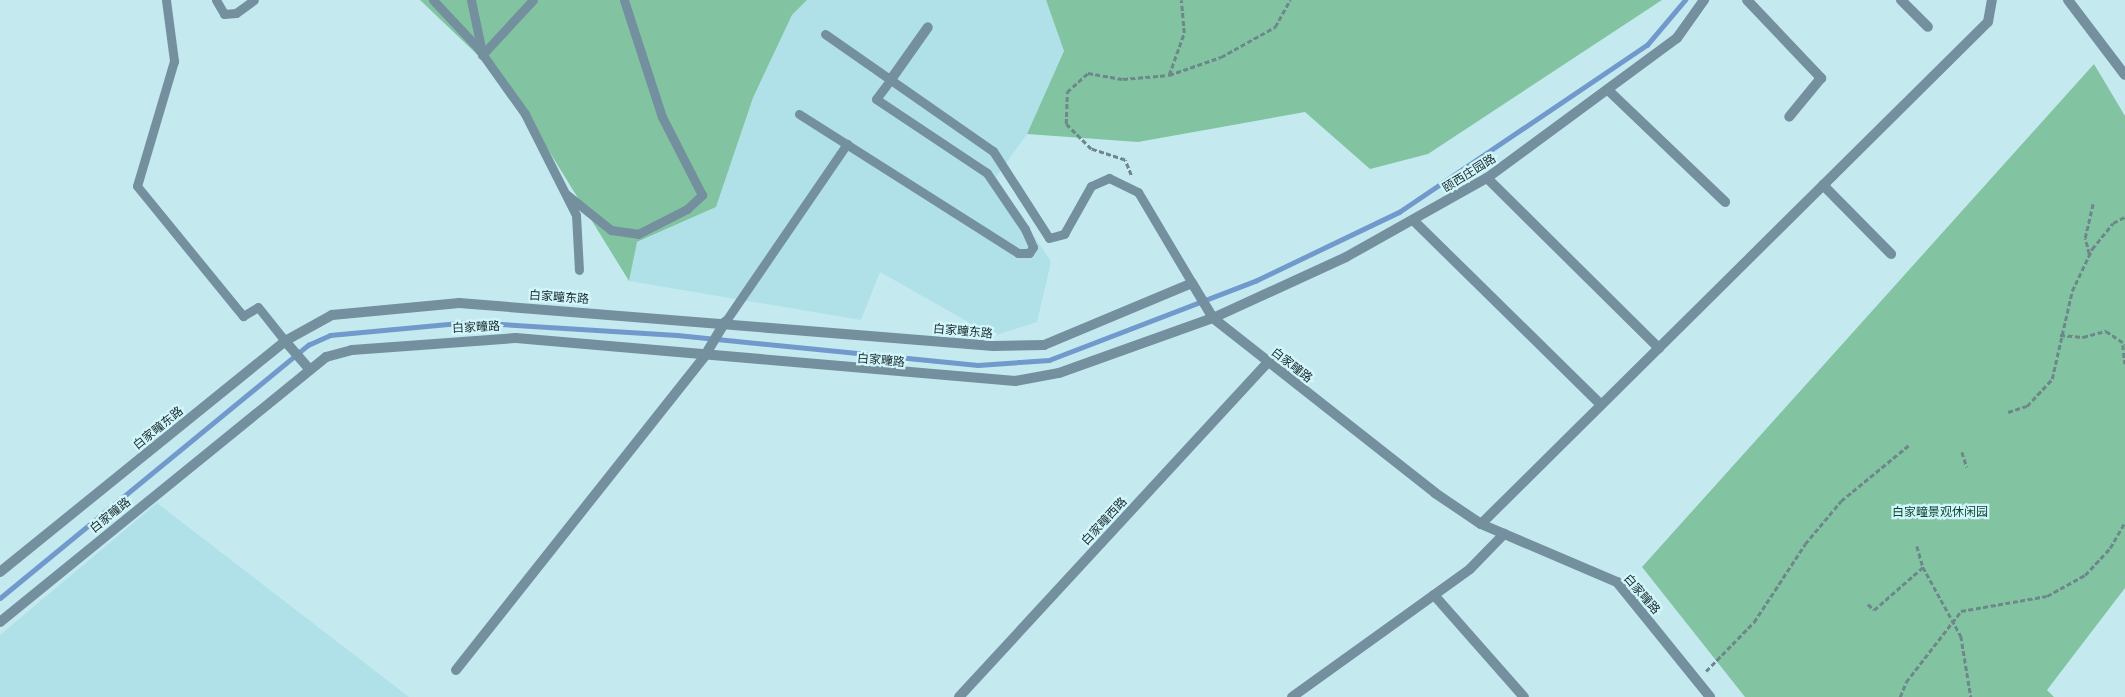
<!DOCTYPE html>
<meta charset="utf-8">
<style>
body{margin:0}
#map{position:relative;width:2125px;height:697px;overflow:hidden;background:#c4eaf0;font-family:"PT Sans","Noto Sans SC",sans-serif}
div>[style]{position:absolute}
.built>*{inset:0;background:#b0e0e8}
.green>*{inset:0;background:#82c4a1}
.stream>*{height:4.5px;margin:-2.25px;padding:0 2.25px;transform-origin:2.25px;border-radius:2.25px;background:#7199cb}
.path>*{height:2.5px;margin-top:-1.25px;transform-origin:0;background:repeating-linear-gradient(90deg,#6d878b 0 5px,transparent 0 7.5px)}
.service>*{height:9px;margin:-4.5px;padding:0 4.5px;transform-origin:4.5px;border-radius:4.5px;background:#74909f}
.minor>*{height:10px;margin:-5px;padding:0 5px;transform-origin:5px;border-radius:5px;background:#74909f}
.tertiary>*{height:10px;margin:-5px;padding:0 5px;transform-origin:5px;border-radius:5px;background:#74909f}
span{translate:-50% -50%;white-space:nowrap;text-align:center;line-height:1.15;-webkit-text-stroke:4.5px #d1f7fd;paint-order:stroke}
.street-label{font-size:12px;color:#202f31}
.park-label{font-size:12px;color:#0f472f}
</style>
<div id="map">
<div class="built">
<i style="clip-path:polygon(807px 0,1046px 0,1064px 51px,1027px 134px,996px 177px,1051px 262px,1037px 322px,993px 336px,880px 272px,861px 320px,629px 281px,636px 243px,716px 207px,753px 99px,792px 15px)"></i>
<i style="clip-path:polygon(157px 503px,409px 697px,0 697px,0 635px)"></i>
</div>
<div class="green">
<i style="clip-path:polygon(420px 0,807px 0,792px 15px,753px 98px,716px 207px,637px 242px,629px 281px,507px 83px)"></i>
<i style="clip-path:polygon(1046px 0,1662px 0,1428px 154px,1370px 169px,1305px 112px,1138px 142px,1027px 134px,1064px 51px)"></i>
<i style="clip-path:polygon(2094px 64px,2125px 116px,2125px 588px,2047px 690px,2054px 697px,1745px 697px,1642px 567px)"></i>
</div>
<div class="stream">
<i style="left:0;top:598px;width:399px;rotate:-39.4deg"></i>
<i style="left:308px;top:345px;width:24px;rotate:-24deg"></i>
<i style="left:330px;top:335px;width:140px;rotate:-5.3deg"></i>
<i style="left:469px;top:322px;width:208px;rotate:3.6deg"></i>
<i style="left:677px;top:335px;width:302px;rotate:5.7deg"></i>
<i style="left:978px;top:365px;width:71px;rotate:-4deg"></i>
<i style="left:1049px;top:360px;width:221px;rotate:-21deg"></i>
<i style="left:1255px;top:281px;width:160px;rotate:-25.6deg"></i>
<i style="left:1399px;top:212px;width:299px;rotate:-34deg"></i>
<i style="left:1647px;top:45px;width:59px;rotate:-49.8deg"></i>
</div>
<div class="path">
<i style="left:1169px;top:75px;width:45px;rotate:-70.3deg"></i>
<i style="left:1184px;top:33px;width:33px;rotate:-95deg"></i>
<i style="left:1131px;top:175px;width:16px;rotate:-112deg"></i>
<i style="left:1125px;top:160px;width:36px;rotate:-162deg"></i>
<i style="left:1091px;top:149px;width:35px;rotate:-135deg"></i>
<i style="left:1066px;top:124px;width:32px;rotate:-88deg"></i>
<i style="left:1067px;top:92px;width:28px;rotate:-42deg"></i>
<i style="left:1088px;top:73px;width:36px;rotate:10deg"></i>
<i style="left:1123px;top:79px;width:46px;rotate:-5deg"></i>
<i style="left:1169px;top:75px;width:55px;rotate:-19.1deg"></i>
<i style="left:1221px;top:57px;width:62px;rotate:-29.1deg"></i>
<i style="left:1275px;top:27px;width:31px;rotate:-61deg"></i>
<i style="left:2089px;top:254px;width:16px;rotate:-104deg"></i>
<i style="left:2085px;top:238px;width:35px;rotate:-77deg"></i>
<i style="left:2060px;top:335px;width:23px;rotate:5deg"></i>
<i style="left:2083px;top:337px;width:24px;rotate:-15deg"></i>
<i style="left:2106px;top:331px;width:23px;rotate:34deg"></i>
<i style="left:2123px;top:345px;width:19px;rotate:84deg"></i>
<i style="left:2008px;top:412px;width:20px;rotate:-18deg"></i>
<i style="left:2027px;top:406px;width:37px;rotate:-47deg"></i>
<i style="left:2052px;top:379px;width:90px;rotate:-77.2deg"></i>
<i style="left:2072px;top:291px;width:47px;rotate:-64.5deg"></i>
<i style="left:2092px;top:249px;width:33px;rotate:-51deg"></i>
<i style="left:2113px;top:223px;width:13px;rotate:-27deg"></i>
<i style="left:1962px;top:452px;width:16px;rotate:72deg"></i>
<i style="left:1917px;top:546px;width:22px;rotate:74deg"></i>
<i style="left:1923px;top:567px;width:79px;rotate:61.2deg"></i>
<i style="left:1961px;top:636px;width:62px;rotate:80.7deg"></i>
<i style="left:1868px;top:604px;width:8px;rotate:45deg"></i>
<i style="left:1874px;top:610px;width:65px;rotate:-41.3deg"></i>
<i style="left:1706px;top:671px;width:69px;rotate:-45.6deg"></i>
<i style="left:1754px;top:622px;width:93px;rotate:-56.8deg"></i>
<i style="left:1805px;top:544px;width:56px;rotate:-50.1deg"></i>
<i style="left:1841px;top:501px;width:88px;rotate:-39.5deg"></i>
<i style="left:1900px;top:697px;width:16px;rotate:-68deg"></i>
<i style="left:1906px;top:682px;width:90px;rotate:-52.2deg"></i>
<i style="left:1961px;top:611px;width:87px;rotate:-9.9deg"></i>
<i style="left:2047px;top:596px;width:43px;rotate:-28.9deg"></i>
<i style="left:2085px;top:575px;width:37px;rotate:-47deg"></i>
<i style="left:2110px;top:548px;width:30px;rotate:-60deg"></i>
</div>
<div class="service">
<i style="left:166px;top:0;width:62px;rotate:82.5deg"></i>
<i style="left:174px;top:61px;width:130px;rotate:106.5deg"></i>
<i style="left:137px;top:186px;width:168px;rotate:50.8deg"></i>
<i style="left:243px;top:316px;width:17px;rotate:-31deg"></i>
<i style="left:258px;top:307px;width:43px;rotate:51.5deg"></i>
<i style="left:216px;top:0;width:16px;rotate:60deg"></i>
<i style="left:224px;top:14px;width:12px;rotate:-5deg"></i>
<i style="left:236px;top:13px;width:22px;rotate:-36deg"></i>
<i style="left:433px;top:0;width:66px;rotate:46.8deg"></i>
<i style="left:478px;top:48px;width:81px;rotate:54.5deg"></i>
<i style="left:525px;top:114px;width:113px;rotate:63.2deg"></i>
<i style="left:576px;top:215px;width:55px;rotate:86.9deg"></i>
<i style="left:471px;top:0;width:53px;rotate:78.1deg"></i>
<i style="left:825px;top:34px;width:205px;rotate:34.9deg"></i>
<i style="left:993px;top:151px;width:103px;rotate:57.2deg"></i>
<i style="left:1049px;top:238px;width:16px;rotate:-15deg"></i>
<i style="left:1064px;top:234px;width:55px;rotate:-60.6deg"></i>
<i style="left:1091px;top:186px;width:20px;rotate:-24deg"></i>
<i style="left:1109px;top:178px;width:32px;rotate:26deg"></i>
<i style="left:1138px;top:192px;width:106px;rotate:59.3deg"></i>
<i style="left:482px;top:55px;width:75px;rotate:-47.2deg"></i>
<i style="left:799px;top:114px;width:259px;rotate:32.4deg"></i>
<i style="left:1018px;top:253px;width:11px"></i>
<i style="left:1029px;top:253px;width:7px;rotate:-56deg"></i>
<i style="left:1033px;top:247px;width:20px;rotate:-114deg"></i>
<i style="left:1025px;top:229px;width:68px;rotate:-124.2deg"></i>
<i style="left:987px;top:173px;width:133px;rotate:-146.3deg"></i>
<i style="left:876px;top:99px;width:26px;rotate:-53deg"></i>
<i style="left:566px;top:194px;width:58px;rotate:38.7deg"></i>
<i style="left:611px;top:230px;width:27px;rotate:8deg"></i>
<i style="left:638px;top:234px;width:55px;rotate:-27deg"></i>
<i style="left:687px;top:209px;width:21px;rotate:-43deg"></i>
<i style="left:702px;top:195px;width:88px;rotate:-117.1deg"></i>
<i style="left:662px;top:117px;width:123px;rotate:-108deg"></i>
<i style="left:725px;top:322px;width:216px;rotate:-55.6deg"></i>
</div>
<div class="minor">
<i style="left:1747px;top:0;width:108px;rotate:46.5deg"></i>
<i style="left:1821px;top:78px;width:50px;rotate:129.4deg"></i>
<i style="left:1901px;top:0;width:38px;rotate:45deg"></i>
<i style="left:2068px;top:0;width:94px;rotate:52.8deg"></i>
<i style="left:892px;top:78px;width:62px;rotate:-54.8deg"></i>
<i style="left:1608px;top:90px;width:162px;rotate:43.7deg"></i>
<i style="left:1487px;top:178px;width:242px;rotate:44.7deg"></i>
<i style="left:1823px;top:185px;width:97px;rotate:45.4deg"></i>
<i style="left:1414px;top:221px;width:262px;rotate:44.5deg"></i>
<i style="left:285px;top:341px;width:38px;rotate:49deg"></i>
<i style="left:1481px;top:524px;width:713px;rotate:-44.72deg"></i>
<i style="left:1988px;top:22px;width:22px;rotate:-80deg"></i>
<i style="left:0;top:572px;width:367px;rotate:-39deg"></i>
<i style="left:285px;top:341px;width:54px;rotate:-29deg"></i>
<i style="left:332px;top:315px;width:128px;rotate:-5.4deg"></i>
<i style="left:459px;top:303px;width:536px;rotate:4.6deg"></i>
<i style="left:993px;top:346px;width:51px;rotate:-1.1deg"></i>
<i style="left:1044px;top:345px;width:160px;rotate:-22.7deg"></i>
<i style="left:1192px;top:283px;width:41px;rotate:59deg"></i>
<i style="left:1434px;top:595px;width:136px;rotate:48.6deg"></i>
<i style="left:456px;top:670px;width:399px;rotate:-51.6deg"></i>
<i style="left:704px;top:357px;width:41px;rotate:-59deg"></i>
<i style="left:1292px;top:697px;width:219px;rotate:-35.7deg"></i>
<i style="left:1470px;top:569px;width:49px;rotate:-45.8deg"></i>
</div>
<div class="tertiary">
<i style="left:1213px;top:318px;width:146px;rotate:-24.6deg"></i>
<i style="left:1346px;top:257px;width:162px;rotate:-29.3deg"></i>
<i style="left:1487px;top:178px;width:236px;rotate:-36.4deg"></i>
<i style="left:1677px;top:38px;width:47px;rotate:-54.6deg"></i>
<i style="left:0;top:622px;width:420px;rotate:-39.1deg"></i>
<i style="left:326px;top:357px;width:27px;rotate:-15deg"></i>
<i style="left:352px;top:350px;width:164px;rotate:-4.2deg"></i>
<i style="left:516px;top:338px;width:501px;rotate:4.93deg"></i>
<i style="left:1015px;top:381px;width:45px;rotate:-10.3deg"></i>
<i style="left:1059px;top:373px;width:164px;rotate:-19.7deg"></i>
<i style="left:1213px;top:318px;width:283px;rotate:38.2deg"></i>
<i style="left:1435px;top:493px;width:55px;rotate:34deg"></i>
<i style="left:1481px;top:524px;width:148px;rotate:23.1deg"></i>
<i style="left:1617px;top:582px;width:148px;rotate:51deg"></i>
<i style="left:959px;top:697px;width:456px;rotate:-47.3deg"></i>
</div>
<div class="street-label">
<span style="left:1469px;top:173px;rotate:-32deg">颐西庄园路</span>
<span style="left:559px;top:297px;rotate:4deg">白家疃东路</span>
<span style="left:476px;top:327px;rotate:-3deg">白家疃路</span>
<span style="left:963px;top:331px;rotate:5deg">白家疃东路</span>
<span style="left:881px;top:360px;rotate:5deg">白家疃路</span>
<span style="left:1292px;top:365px;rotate:38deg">白家疃路</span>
<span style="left:158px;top:428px;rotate:-39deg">白家疃东路</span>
<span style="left:110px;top:515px;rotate:-39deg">白家疃路</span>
<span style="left:1104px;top:521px;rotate:-47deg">白家疃西路</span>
<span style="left:1642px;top:594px;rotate:49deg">白家疃路</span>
</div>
<div class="park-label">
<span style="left:1940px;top:512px">白家疃景观休闲园</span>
</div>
</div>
